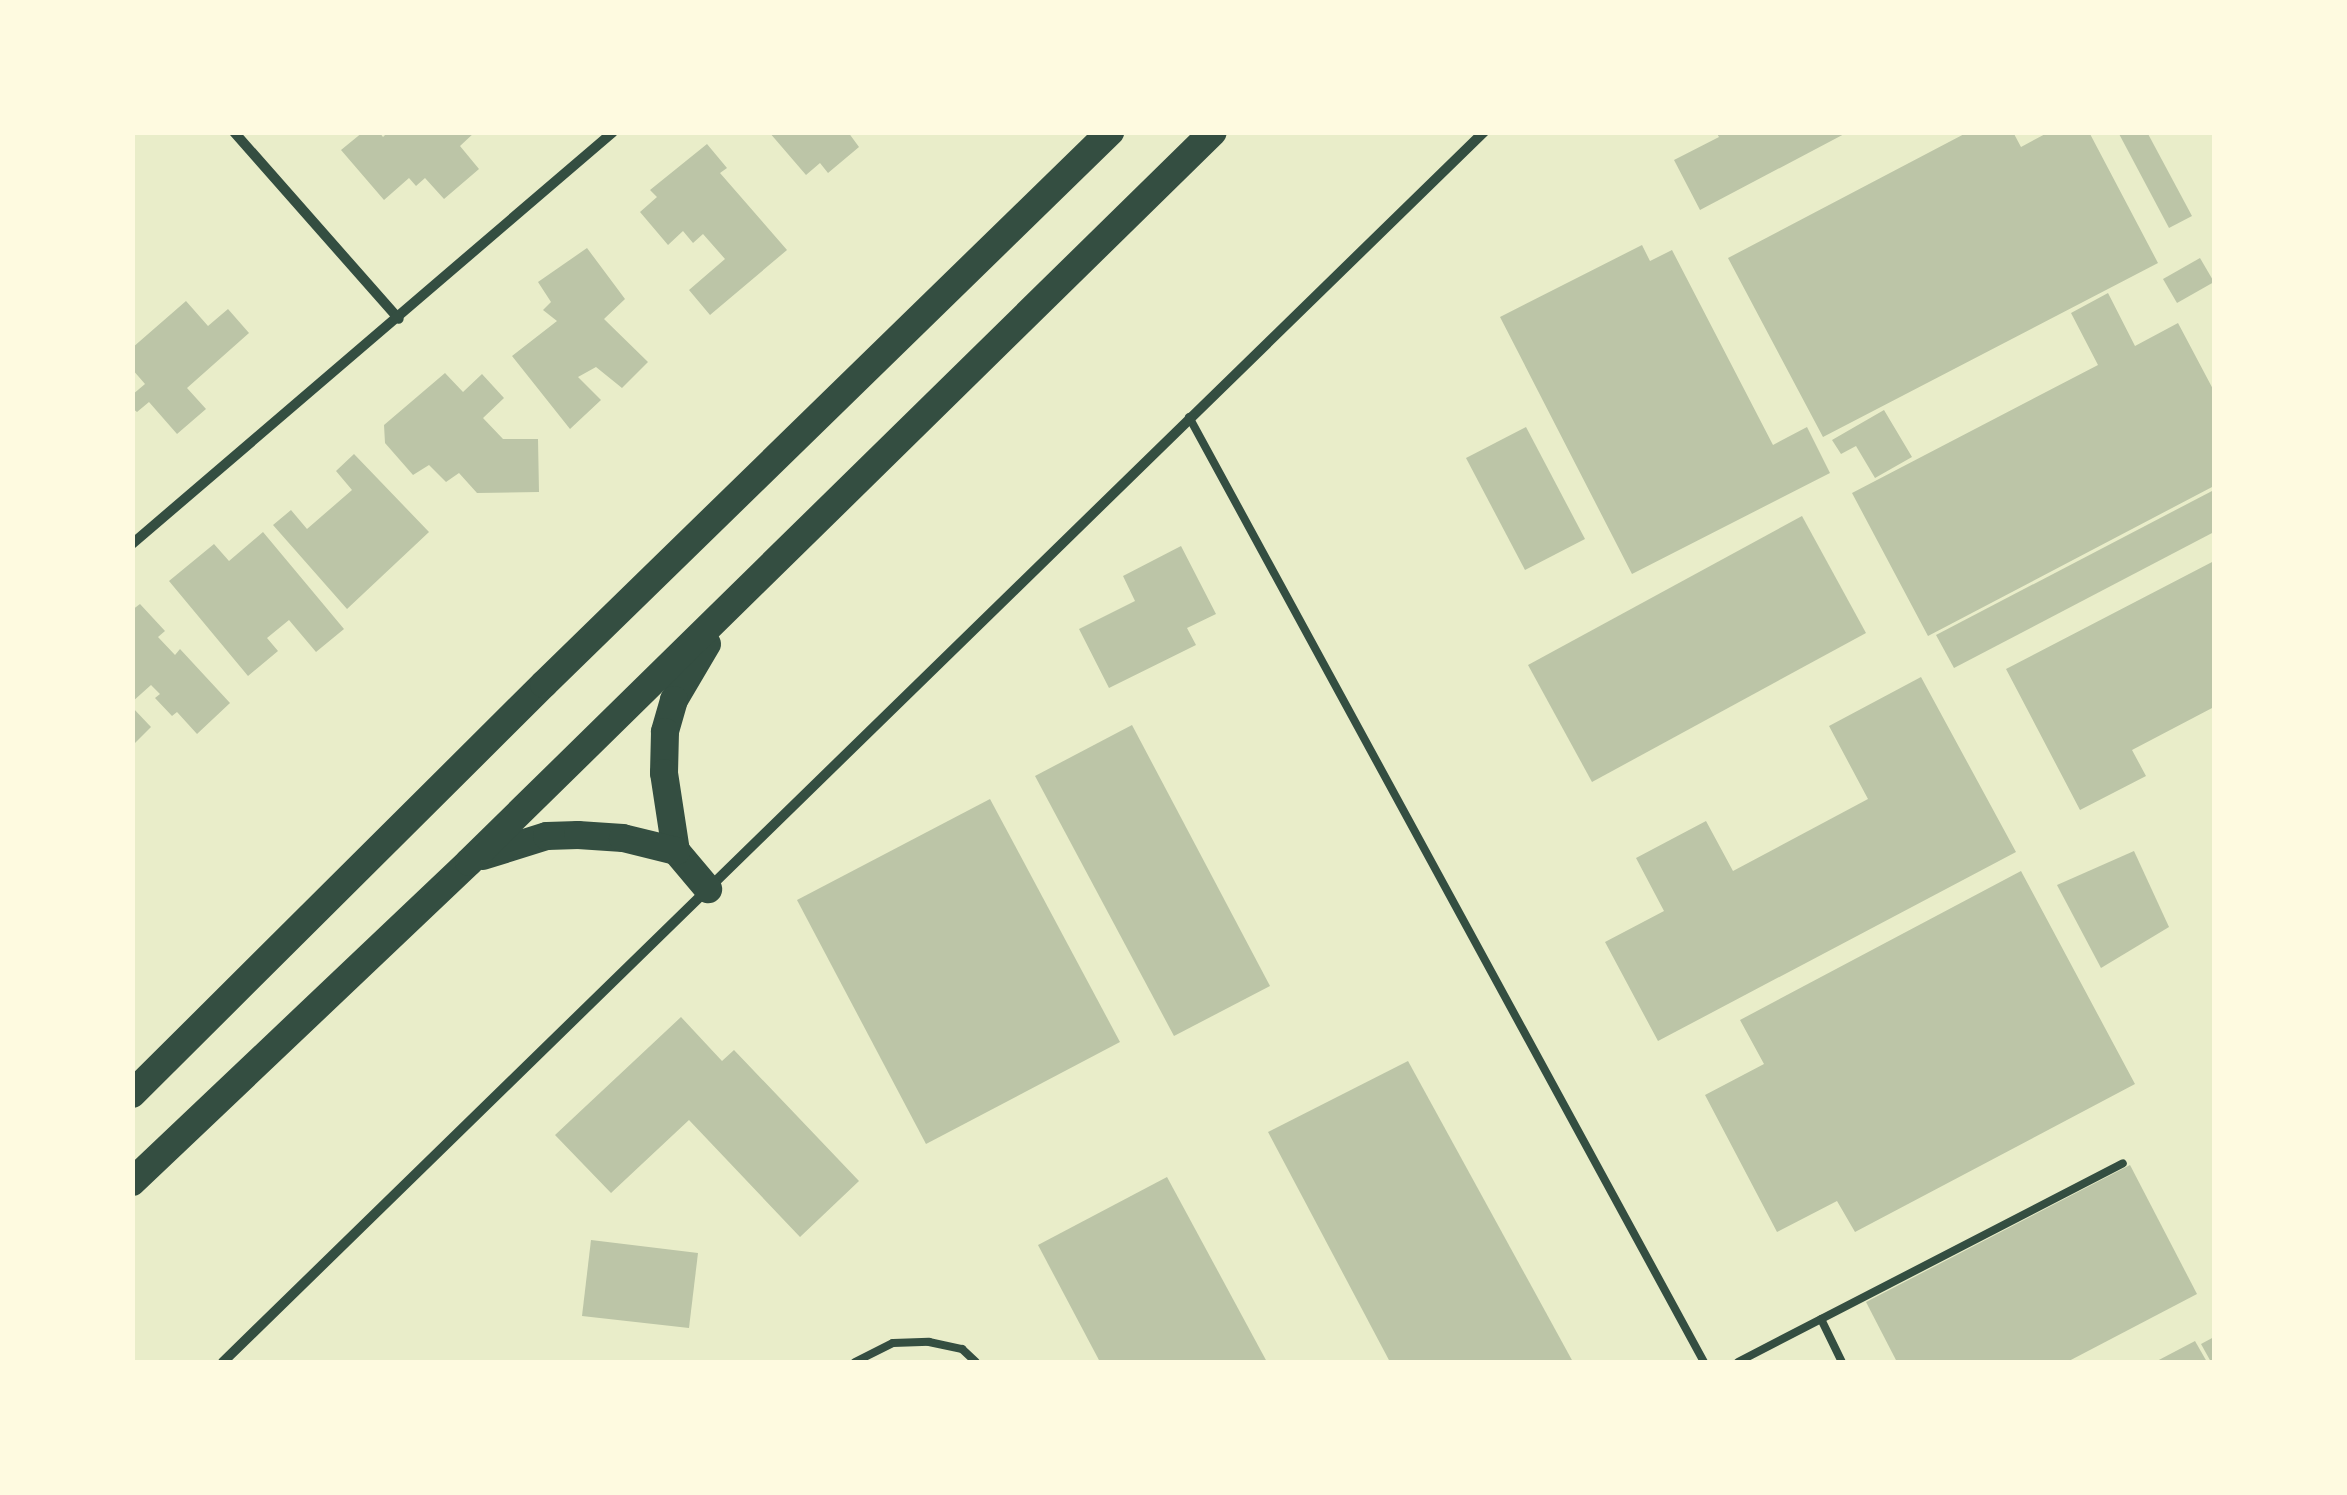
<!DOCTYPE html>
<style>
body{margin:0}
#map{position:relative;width:2347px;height:1495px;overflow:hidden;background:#e9edc9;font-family:Inter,sans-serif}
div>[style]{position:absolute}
.building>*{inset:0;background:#bcc5a7}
.service>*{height:8px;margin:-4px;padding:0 4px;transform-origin:4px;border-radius:4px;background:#344e41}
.minor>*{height:10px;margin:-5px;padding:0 5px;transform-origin:5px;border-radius:5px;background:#344e41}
.trunk>*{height:28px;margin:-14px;padding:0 14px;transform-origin:14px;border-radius:14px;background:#344e41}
span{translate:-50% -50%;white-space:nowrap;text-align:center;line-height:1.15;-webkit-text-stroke:10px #fefae0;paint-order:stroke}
.frame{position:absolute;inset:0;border:135px solid #fefae0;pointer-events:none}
</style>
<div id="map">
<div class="building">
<i style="clip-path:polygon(363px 132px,379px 132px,383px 137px,388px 132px,475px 132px,460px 146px,479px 169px,444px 199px,425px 178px,416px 186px,409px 178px,384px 200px,341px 150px)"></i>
<i style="clip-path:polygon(769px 132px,848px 132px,859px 147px,828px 173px,820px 163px,806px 175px)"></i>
<i style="clip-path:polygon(1716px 132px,1848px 132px,1700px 210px,1674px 160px,1719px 137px)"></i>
<i style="clip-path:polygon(1968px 132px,2013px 132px,2021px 147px,2049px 132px,2089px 132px,2158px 263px,1823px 437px,1728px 258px)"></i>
<i style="clip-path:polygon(2118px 132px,2147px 132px,2192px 216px,2169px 228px)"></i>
<i style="clip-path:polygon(707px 144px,727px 168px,720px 173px,787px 250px,710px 315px,689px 290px,725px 259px,703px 234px,693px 243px,683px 231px,668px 245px,640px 212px,657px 197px,650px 190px)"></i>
<i style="clip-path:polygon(1642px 245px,1650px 261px,1672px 250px,1773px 445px,1807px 427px,1830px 473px,1632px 574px,1500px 317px)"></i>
<i style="clip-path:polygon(587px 248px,625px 299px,604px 319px,648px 362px,622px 388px,596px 367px,578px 377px,601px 400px,570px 429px,512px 356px,557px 321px,543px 310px,551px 302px,538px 282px)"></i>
<i style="clip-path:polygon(2200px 258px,2214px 282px,2177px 303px,2163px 279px)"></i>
<i style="clip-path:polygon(2108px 293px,2135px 346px,2178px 323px,2214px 391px,2214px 486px,1928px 636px,1852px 493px,2098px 365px,2071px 313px)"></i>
<i style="clip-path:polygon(186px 301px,208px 326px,228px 309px,249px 333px,187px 388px,206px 409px,177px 434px,149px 402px,137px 412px,132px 408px,132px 395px,145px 384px,132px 369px,132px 348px)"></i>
<i style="clip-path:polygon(445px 373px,463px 392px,482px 374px,504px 398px,483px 418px,503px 439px,538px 439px,539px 492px,477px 493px,459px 473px,446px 482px,429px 465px,413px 475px,385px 443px,384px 425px)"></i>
<i style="clip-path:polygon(1884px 410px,1912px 457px,1875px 478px,1856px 446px,1841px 454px,1832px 440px)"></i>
<i style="clip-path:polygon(1526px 427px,1585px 539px,1525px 570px,1466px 458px)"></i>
<i style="clip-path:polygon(354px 454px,429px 532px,347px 609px,273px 525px,291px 510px,307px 529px,352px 490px,336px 471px)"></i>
<i style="clip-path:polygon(2212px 491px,2214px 532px,1954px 668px,1936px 635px)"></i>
<i style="clip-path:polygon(1802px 516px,1866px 633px,1592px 782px,1528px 665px)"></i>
<i style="clip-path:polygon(263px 532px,344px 629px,316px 652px,289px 620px,267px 638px,278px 651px,248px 676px,169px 581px,214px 544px,229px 561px)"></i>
<i style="clip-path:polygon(1181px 546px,1216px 614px,1187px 628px,1196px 645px,1109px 688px,1079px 629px,1135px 601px,1123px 576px)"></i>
<i style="clip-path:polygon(2214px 561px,2214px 707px,2132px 750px,2146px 776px,2080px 810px,2006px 669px)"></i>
<i style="clip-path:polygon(140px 604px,165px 631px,158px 637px,175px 655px,180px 649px,230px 703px,197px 734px,177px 712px,172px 716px,155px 698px,160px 694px,151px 685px,132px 702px,132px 610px)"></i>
<i style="clip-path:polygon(1921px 677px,2016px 852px,1658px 1041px,1605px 942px,1664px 911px,1636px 858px,1706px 821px,1733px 871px,1868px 799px,1829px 726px)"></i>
<i style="clip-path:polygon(132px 707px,151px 727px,134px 744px,132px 742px)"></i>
<i style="clip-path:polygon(1132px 725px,1270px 986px,1174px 1036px,1035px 776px)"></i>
<i style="clip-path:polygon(990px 799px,1120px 1042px,926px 1144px,797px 900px)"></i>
<i style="clip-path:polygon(2134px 851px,2169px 927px,2101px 968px,2057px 885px)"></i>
<i style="clip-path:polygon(2021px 871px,2135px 1084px,1855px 1232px,1837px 1201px,1777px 1232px,1705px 1095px,1764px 1064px,1740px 1020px)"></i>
<i style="clip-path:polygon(681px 1017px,722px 1061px,734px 1050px,859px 1181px,800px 1237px,689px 1120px,611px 1193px,555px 1135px)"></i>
<i style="clip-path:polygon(1408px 1061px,1573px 1362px,1390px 1362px,1268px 1132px)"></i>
<i style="clip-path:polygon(2130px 1165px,2197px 1294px,2067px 1362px,1897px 1362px,1866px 1302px)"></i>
<i style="clip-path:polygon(1167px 1177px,1267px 1362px,1100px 1362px,1038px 1245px)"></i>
<i style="clip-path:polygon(591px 1240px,698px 1253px,689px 1328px,582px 1316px)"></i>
<i style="clip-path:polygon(2214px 1337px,2214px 1362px,2211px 1362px,2201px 1344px)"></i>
<i style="clip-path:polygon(2195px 1341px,2207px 1362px,2155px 1362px)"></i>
</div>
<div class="service">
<i style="left:1189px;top:417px;width:1076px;rotate:61.41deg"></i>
<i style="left:1821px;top:1319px;width:48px;rotate:64deg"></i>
<i style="left:855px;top:1362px;width:42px;rotate:-26.6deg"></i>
<i style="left:893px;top:1343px;width:36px;rotate:-2deg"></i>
<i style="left:929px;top:1342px;width:34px;rotate:12deg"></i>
<i style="left:962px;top:1349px;width:19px;rotate:43deg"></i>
<i style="left:1738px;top:1362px;width:433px;rotate:-27.3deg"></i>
</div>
<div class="minor">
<i style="left:234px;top:132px;width:249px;rotate:48.6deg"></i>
<i style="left:132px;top:544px;width:633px;rotate:-40.58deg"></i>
<i style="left:223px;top:1362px;width:1762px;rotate:-44.29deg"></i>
</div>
<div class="trunk">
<i style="left:707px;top:644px;width:65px;rotate:120.5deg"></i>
<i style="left:674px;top:700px;width:33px;rotate:106deg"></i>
<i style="left:665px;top:732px;width:41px;rotate:91.4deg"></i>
<i style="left:664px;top:773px;width:79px;rotate:81.3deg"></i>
<i style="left:676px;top:851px;width:50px;rotate:49.9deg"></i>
<i style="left:483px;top:856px;width:67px;rotate:-17.4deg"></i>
<i style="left:547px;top:836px;width:31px;rotate:-2deg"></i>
<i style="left:578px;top:835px;width:45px;rotate:3.8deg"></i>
<i style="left:623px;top:838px;width:55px;rotate:13.8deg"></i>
<i style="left:132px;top:1094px;width:581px;rotate:-44.86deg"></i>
<i style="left:544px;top:684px;width:791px;rotate:-44.28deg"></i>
<i style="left:132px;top:1182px;width:465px;rotate:-43.5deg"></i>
<i style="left:469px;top:862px;width:1042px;rotate:-44.46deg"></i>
</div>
<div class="frame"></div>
</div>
